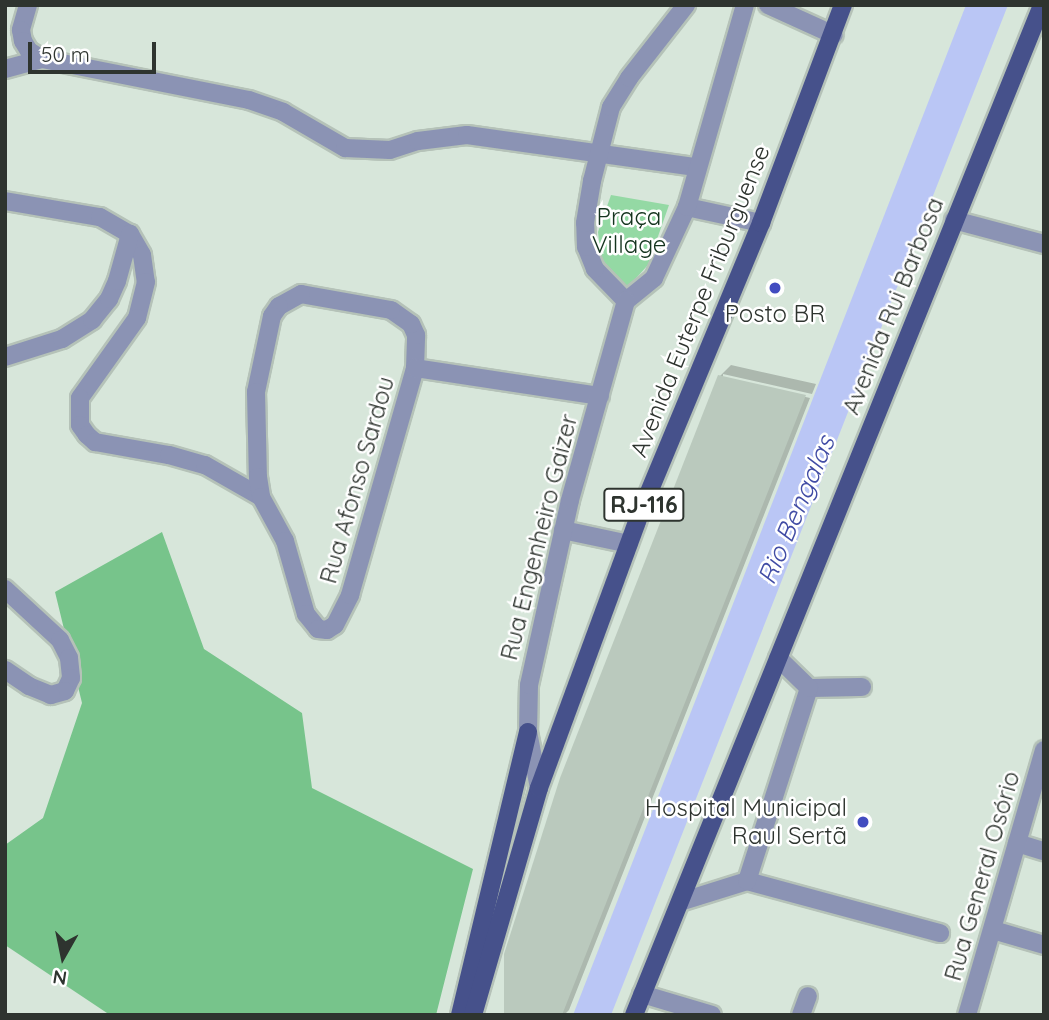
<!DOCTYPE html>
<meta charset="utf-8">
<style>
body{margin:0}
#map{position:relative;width:1049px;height:1020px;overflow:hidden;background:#d7e6da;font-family:Quicksand,sans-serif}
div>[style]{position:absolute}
.green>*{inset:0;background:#94d9a4}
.forest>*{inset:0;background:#77c48b}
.water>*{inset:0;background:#bac6f5}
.shadow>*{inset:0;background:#0003}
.building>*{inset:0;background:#bac9bd}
.roads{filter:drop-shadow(2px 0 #b5c2b8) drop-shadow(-2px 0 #b5c2b8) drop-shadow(0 2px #b5c2b8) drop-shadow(0 -2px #b5c2b8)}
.minor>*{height:18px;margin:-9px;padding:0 9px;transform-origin:9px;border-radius:9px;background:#8b93b4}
.major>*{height:18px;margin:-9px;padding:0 9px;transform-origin:9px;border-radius:9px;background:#46518b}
.dots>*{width:19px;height:19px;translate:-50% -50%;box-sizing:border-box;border:4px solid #fff;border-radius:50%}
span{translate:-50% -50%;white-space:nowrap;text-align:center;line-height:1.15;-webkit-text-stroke:5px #fff;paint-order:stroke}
.shield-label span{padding:2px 5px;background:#fff;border:2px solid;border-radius:5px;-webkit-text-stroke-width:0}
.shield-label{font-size:23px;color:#2e342f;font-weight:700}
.park-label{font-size:24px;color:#14341e}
.street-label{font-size:24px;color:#2e342f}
.poi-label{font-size:24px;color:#2e342f}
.right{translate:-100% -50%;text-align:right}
.water-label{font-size:26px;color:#414ca5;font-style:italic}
.frame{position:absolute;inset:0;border:7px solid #2e342f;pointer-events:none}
.north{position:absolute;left:28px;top:922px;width:70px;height:70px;-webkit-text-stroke:5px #fff;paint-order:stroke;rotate:189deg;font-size:19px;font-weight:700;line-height:28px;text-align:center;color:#2e342f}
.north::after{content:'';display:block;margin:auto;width:24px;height:32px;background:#2e342f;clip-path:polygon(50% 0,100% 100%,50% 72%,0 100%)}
.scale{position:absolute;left:28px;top:42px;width:128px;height:32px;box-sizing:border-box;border:4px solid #2e342f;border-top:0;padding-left:9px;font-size:21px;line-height:24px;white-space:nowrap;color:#2e342f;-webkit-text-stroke:5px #fff;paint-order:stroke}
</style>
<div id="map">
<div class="green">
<i style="clip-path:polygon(611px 195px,669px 205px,648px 265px,628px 287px,607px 274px,601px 259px,598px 232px)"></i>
</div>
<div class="forest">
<i style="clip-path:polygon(162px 532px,204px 649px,302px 713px,312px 788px,473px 869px,436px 1015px,110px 1015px,5px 945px,5px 845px,43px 818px,82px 703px,55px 592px)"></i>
</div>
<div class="water">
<i style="clip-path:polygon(966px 5px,1008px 5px,611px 1015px,573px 1015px)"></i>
</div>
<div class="shadow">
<i style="clip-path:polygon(731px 365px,816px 384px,812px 394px,723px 374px,723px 378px,810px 398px,569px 1010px,564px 1015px,506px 1012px,720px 376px)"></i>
</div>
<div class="building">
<i style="clip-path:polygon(718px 375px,806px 395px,562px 1015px,504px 1013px,504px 954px,560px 778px)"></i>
</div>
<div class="roads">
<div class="minor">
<i style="left:28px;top:5px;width:26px;rotate:106deg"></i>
<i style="left:21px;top:30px;width:11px;rotate:80deg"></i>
<i style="left:23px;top:41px;width:12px;rotate:59deg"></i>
<i style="left:29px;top:51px;width:15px;rotate:32deg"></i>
<i style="left:42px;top:59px;width:211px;rotate:11.2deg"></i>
<i style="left:249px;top:100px;width:36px;rotate:19deg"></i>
<i style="left:283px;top:112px;width:72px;rotate:30.1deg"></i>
<i style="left:345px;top:148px;width:45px;rotate:2.5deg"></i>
<i style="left:390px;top:150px;width:29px;rotate:-18deg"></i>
<i style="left:418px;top:141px;width:49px;rotate:-7deg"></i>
<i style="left:467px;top:135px;width:231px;rotate:8deg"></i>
<i style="left:768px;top:5px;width:72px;rotate:24.4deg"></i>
<i style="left:5px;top:69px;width:38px;rotate:-15deg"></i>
<i style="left:5px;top:201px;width:96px;rotate:9.6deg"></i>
<i style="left:100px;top:217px;width:34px;rotate:30deg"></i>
<i style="left:130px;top:234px;width:24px;rotate:60deg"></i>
<i style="left:142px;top:255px;width:27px;rotate:82deg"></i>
<i style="left:146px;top:282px;width:37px;rotate:104deg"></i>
<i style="left:137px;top:318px;width:98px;rotate:125.5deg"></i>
<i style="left:80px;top:398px;width:27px;rotate:90deg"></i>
<i style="left:80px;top:425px;width:12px;rotate:55deg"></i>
<i style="left:87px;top:435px;width:11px;rotate:41deg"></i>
<i style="left:95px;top:442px;width:75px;rotate:10deg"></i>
<i style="left:169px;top:455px;width:37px;rotate:16deg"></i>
<i style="left:205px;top:465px;width:64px;rotate:29.7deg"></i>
<i style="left:687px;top:207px;width:76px;rotate:12.2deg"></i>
<i style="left:954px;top:220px;width:93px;rotate:14.9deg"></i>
<i style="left:626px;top:301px;width:45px;rotate:-134.1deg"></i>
<i style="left:595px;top:269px;width:24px;rotate:-112deg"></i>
<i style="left:586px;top:247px;width:24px;rotate:-92deg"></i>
<i style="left:585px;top:223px;width:43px;rotate:-80.5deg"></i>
<i style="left:592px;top:181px;width:76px;rotate:-75.6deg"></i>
<i style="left:611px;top:107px;width:34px;rotate:-58deg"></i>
<i style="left:629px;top:78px;width:93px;rotate:-52deg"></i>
<i style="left:626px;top:301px;width:36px;rotate:-39deg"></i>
<i style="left:654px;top:278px;width:78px;rotate:-65.1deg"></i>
<i style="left:687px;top:207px;width:210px;rotate:-74deg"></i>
<i style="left:5px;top:357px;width:60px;rotate:-17.5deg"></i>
<i style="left:62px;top:339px;width:36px;rotate:-32deg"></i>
<i style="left:92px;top:320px;width:27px;rotate:-51deg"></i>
<i style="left:109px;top:299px;width:20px;rotate:-66deg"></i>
<i style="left:117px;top:281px;width:49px;rotate:-74.5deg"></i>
<i style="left:415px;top:368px;width:33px;rotate:-88deg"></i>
<i style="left:416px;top:335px;width:12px;rotate:-114deg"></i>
<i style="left:411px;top:324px;width:24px;rotate:-145deg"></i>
<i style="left:391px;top:310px;width:91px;rotate:-169.9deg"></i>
<i style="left:301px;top:294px;width:25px;rotate:151deg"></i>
<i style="left:279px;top:306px;width:12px;rotate:125deg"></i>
<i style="left:272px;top:316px;width:78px;rotate:101.9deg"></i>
<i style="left:256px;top:392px;width:85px;rotate:88.7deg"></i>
<i style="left:258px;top:477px;width:20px;rotate:81deg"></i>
<i style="left:261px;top:497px;width:50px;rotate:61.4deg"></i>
<i style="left:285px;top:541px;width:76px;rotate:74deg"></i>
<i style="left:306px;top:614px;width:19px;rotate:51deg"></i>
<i style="left:318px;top:629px;width:9px;rotate:6deg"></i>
<i style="left:327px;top:630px;width:9px;rotate:-32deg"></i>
<i style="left:335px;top:625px;width:34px;rotate:-63deg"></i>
<i style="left:350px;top:595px;width:236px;rotate:-74deg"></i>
<i style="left:415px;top:368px;width:187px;rotate:8.6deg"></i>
<i style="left:563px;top:530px;width:67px;rotate:12deg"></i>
<i style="left:5px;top:589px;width:75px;rotate:42.8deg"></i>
<i style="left:60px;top:640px;width:20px;rotate:63deg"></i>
<i style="left:69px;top:658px;width:20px;rotate:84deg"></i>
<i style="left:71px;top:678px;width:14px;rotate:115deg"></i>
<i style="left:65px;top:691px;width:15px;rotate:164deg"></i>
<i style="left:51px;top:695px;width:24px;rotate:-158deg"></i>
<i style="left:29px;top:686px;width:29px;rotate:-146deg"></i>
<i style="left:809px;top:688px;width:53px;rotate:-1.1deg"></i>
<i style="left:539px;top:788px;width:57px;rotate:-101.1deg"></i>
<i style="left:528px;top:732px;width:47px;rotate:-88.8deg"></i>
<i style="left:529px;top:685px;width:189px;rotate:-77.5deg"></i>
<i style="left:570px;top:500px;width:207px;rotate:-74.3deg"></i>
<i style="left:1017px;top:843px;width:28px;rotate:17deg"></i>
<i style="left:747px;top:881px;width:200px;rotate:15.1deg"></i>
<i style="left:680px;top:902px;width:70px;rotate:-17.4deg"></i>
<i style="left:747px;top:881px;width:203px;rotate:-72.2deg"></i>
<i style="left:809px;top:688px;width:43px;rotate:-135.9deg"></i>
<i style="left:993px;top:930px;width:53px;rotate:16.4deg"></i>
<i style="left:642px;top:994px;width:73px;rotate:16.7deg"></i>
<i style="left:801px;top:1015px;width:20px;rotate:-70deg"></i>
<i style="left:967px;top:1015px;width:276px;rotate:-73.8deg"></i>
</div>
<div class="major">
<i style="left:460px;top:1015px;width:291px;rotate:-76.5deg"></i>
<i style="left:473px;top:1015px;width:236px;rotate:-73.8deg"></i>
<i style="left:539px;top:788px;width:284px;rotate:-69.8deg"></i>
<i style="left:637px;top:521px;width:323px;rotate:-67.4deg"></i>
<i style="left:761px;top:223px;width:233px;rotate:-69.4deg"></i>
<i style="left:634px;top:1015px;width:1089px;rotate:-68deg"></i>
</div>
</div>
<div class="dots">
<i style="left:775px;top:288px;background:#424cc0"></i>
<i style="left:863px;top:822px;background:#424cc0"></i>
</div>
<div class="shield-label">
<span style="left:644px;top:505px">RJ-116</span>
</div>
<div class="park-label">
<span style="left:629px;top:231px">Praça<br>Village</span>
</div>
<div class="street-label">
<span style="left:700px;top:301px;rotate:-68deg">Avenida Euterpe Friburguense</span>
<span style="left:893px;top:306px;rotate:-68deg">Avenida Rui Barbosa</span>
<span style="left:357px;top:480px;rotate:-74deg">Rua Afonso Sardou</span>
<span style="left:539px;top:537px;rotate:-76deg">Rua Engenheiro Gaizer</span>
<span style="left:982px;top:876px;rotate:-74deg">Rua General Osório</span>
</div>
<div class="poi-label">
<span style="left:775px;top:314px">Posto BR</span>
<span class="right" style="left:847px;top:822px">Hospital Municipal<br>Raul Sertã</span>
</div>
<div class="water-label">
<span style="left:796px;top:510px;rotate:-67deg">Rio Bengalas</span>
</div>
<div class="frame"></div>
<div class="north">N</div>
<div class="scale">50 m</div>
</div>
